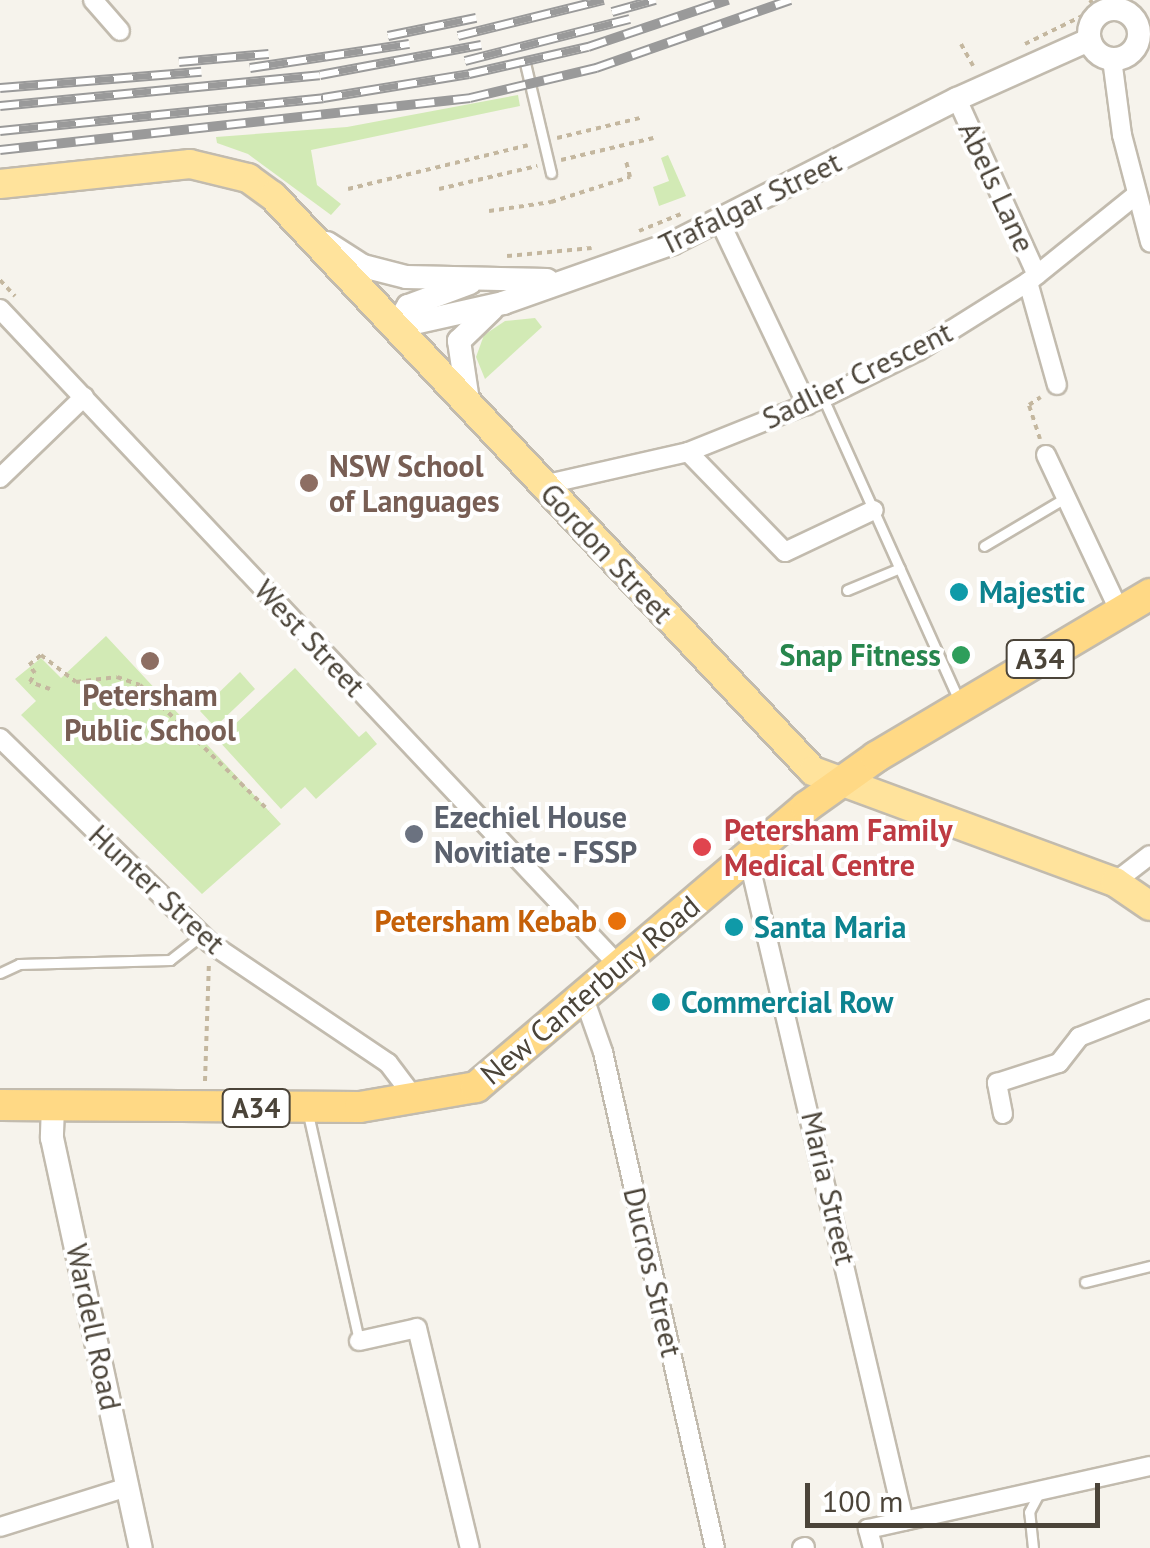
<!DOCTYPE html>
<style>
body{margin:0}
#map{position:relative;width:1150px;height:1548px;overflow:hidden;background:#f6f3ec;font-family:"PT Sans",sans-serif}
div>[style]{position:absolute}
.green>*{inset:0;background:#d2eab5}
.path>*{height:4px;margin-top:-2px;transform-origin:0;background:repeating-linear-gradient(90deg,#c4b79f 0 5px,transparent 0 10px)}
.roads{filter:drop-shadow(2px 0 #c2bbae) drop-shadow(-2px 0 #c2bbae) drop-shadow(0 2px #c2bbae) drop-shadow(0 -2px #c2bbae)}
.service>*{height:9px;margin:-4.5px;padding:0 4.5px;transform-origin:4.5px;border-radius:4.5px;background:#fff}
.minor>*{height:18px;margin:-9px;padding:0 9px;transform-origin:9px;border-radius:9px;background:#fff}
.tertiary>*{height:22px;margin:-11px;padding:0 11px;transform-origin:11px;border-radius:11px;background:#fff}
.tertiary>.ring{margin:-11px;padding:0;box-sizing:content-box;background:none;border:22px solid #fff;border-radius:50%}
.primary>*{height:28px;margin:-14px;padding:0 14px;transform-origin:14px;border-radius:14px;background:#ffe39c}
.trunk>*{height:30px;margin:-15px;padding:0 15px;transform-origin:15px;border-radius:15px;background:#ffd985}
.rail>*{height:10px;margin-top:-5px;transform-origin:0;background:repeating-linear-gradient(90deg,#fff 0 19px,#9a9a9a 0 38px);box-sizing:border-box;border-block:2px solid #9a9a9a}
.dots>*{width:28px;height:28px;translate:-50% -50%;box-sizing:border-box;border:5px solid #fff;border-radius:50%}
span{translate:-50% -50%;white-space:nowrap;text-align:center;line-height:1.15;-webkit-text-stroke:8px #fff;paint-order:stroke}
.shield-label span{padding:2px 8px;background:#fff;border:2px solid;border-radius:8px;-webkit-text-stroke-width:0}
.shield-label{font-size:28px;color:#4b4439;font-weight:700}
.street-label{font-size:30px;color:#4b4439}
.education-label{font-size:30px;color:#785e54;font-weight:700}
.left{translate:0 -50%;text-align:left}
.culture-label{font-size:30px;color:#0d838f;font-weight:700}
.leisure-label{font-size:30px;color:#27864d;font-weight:700}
.right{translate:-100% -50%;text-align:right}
.worship-label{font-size:30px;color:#5b616d;font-weight:700}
.health-label{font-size:30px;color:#be3a42;font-weight:700}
.food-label{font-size:30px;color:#c56008;font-weight:700}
.scale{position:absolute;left:805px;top:1483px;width:295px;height:45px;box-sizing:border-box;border:5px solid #4b4439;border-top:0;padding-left:12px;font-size:30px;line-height:35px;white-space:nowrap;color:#4b4439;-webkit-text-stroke:8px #fff;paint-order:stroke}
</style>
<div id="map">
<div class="green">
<i style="clip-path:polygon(518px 95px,520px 106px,311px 150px,317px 185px,341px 204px,331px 215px,248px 154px,217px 143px,216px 137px,347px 127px)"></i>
<i style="clip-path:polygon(668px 155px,686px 196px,659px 206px,653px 187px,669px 181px,661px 158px)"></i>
<i style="clip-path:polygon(535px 318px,542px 327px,485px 379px,476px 357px,484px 335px,505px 321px)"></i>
<i style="clip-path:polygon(106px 636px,281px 824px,202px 894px,21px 715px,36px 701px,15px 679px,41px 658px,61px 678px)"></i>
<i style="clip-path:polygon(295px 668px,359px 737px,366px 731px,377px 744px,316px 799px,305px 787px,281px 809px,218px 740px)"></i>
<i style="clip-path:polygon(240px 672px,255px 689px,215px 727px,200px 711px)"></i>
</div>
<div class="path">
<i style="left:1090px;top:0;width:4px;rotate:56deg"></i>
<i style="left:961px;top:44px;width:25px;rotate:61deg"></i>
<i style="left:1025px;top:44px;width:100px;rotate:-26.1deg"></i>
<i style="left:557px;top:138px;width:89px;rotate:-13.6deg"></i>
<i style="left:561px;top:160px;width:95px;rotate:-13.4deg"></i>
<i style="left:348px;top:189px;width:185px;rotate:-13.7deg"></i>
<i style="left:439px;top:189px;width:101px;rotate:-13.2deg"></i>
<i style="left:489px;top:211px;width:63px;rotate:-8.3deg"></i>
<i style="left:551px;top:202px;width:83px;rotate:-17.6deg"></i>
<i style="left:630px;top:177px;width:16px;rotate:-104deg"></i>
<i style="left:639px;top:231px;width:45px;rotate:-22deg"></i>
<i style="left:507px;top:256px;width:85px;rotate:-5.4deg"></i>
<i style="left:0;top:280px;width:22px;rotate:47deg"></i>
<i style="left:1040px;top:439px;width:36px;rotate:-108deg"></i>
<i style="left:1029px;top:405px;width:14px;rotate:-34deg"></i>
<i style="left:50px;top:689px;width:21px;rotate:-161deg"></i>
<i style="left:30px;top:682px;width:10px;rotate:-61deg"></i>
<i style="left:35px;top:673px;width:10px;rotate:-127deg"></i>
<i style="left:29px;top:665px;width:16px;rotate:-40deg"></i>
<i style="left:41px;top:655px;width:44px;rotate:37.6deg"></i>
<i style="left:76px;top:682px;width:41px;rotate:-7deg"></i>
<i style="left:117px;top:677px;width:24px;rotate:19deg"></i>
<i style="left:140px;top:685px;width:180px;rotate:44.3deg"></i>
<i style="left:205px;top:1081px;width:119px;rotate:-88.1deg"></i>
</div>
<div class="roads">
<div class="service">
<i style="left:525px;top:63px;width:113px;rotate:76.7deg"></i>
<i style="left:823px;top:398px;width:334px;rotate:65.8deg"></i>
<i style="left:984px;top:546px;width:94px;rotate:-30.7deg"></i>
<i style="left:847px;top:590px;width:57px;rotate:-22.5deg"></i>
<i style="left:0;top:973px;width:21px;rotate:-25deg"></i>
<i style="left:19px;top:964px;width:151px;rotate:-1.5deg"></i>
<i style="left:170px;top:960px;width:41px;rotate:-38deg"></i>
<i style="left:308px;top:1114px;width:233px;rotate:77.3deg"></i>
<i style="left:1085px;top:1282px;width:67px;rotate:-13.8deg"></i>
<i style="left:1033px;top:1548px;width:36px;rotate:-96deg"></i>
<i style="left:1029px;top:1512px;width:21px;rotate:-62deg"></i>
</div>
<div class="minor">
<i style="left:93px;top:0;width:41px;rotate:48.9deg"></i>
<i style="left:1112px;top:59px;width:77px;rotate:82.5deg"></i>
<i style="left:1122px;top:135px;width:111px;rotate:75.3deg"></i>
<i style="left:957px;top:99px;width:193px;rotate:65.6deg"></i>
<i style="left:720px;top:222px;width:203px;rotate:64.6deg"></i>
<i style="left:1028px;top:282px;width:107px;rotate:74.3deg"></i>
<i style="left:0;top:309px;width:904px;rotate:46.7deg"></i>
<i style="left:688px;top:452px;width:139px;rotate:45.9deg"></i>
<i style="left:785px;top:552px;width:98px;rotate:-25.3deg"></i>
<i style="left:1046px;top:455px;width:174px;rotate:64.8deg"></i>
<i style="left:0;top:478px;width:117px;rotate:-44deg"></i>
<i style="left:543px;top:485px;width:149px;rotate:-12.8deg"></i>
<i style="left:688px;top:452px;width:145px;rotate:-21.8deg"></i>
<i style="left:823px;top:398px;width:106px;rotate:-26.3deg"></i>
<i style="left:918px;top:351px;width:130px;rotate:-32.1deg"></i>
<i style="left:1028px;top:282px;width:140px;rotate:-38.9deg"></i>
<i style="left:0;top:738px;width:293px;rotate:44.3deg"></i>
<i style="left:210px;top:943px;width:215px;rotate:34deg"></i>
<i style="left:388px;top:1063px;width:46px;rotate:52.9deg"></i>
<i style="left:748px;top:857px;width:682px;rotate:76.78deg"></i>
<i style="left:1115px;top:882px;width:44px;rotate:-37.6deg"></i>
<i style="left:584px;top:998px;width:57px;rotate:70.6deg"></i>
<i style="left:603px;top:1052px;width:508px;rotate:77.28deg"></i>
<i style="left:1003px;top:1114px;width:32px;rotate:-101deg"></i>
<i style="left:997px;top:1083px;width:65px;rotate:-17.9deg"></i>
<i style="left:1059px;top:1063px;width:33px;rotate:-52deg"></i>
<i style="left:1079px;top:1037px;width:76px;rotate:-21.5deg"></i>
<i style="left:359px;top:1341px;width:59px;rotate:-12.6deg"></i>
<i style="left:417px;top:1328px;width:226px;rotate:76.5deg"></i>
<i style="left:0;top:1527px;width:134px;rotate:-17.4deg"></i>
<i style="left:802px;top:1548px;width:3px;rotate:-18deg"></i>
<i style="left:873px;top:1548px;width:20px;rotate:-105deg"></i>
<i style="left:868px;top:1529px;width:289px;rotate:-12.6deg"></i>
</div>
<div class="tertiary">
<i class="ring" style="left:1089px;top:9px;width:28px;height:28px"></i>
<i style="left:327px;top:243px;width:43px;rotate:32.6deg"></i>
<i style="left:363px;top:266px;width:44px;rotate:14.3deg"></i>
<i style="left:406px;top:277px;width:141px;rotate:1.2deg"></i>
<i style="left:470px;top:283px;width:66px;rotate:159.6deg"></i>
<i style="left:408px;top:306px;width:24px;rotate:120deg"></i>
<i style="left:396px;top:327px;width:110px;rotate:-12.6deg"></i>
<i style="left:503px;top:303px;width:180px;rotate:-19.4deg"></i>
<i style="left:673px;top:243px;width:318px;rotate:-26.9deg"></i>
<i style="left:957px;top:99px;width:145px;rotate:-24.1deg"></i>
<i style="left:468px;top:401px;width:61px;rotate:-98.5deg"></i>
<i style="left:459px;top:341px;width:46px;rotate:-44.1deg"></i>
<i style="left:53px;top:1105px;width:33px;rotate:92deg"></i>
<i style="left:52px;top:1138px;width:420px;rotate:77.8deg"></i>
</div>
<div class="primary">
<i style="left:0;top:184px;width:191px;rotate:-6deg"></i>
<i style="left:190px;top:164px;width:60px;rotate:13.6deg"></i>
<i style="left:248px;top:178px;width:31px;rotate:36deg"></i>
<i style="left:273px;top:196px;width:789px;rotate:46.8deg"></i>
<i style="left:813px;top:771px;width:322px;rotate:20.2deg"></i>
<i style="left:1115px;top:882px;width:42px;rotate:34.4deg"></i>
</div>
<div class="trunk">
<i style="left:0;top:1105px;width:360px;rotate:0.3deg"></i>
<i style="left:360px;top:1107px;width:118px;rotate:-9.8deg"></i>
<i style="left:476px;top:1087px;width:433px;rotate:-40.3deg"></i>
<i style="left:806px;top:807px;width:86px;rotate:-35.5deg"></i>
<i style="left:876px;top:757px;width:319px;rotate:-30.7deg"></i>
</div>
</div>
<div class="rail">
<i style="left:612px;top:12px;width:45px;rotate:-15.6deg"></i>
<i style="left:388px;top:36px;width:90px;rotate:-11.6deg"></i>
<i style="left:458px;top:36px;width:150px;rotate:-13.9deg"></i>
<i style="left:465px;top:61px;width:170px;rotate:-14.3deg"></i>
<i style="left:179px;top:62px;width:90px;rotate:-5.1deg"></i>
<i style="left:250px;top:68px;width:161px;rotate:-8.6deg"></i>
<i style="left:0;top:88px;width:202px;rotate:-4.6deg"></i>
<i style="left:0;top:106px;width:321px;rotate:-5.5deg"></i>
<i style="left:320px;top:75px;width:164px;rotate:-10.6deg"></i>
<i style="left:0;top:131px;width:325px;rotate:-5.8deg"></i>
<i style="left:323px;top:98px;width:148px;rotate:-9.3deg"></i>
<i style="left:469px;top:74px;width:122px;rotate:-12.8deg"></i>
<i style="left:588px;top:47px;width:148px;rotate:-18.6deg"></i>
<i style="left:0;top:150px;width:473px;rotate:-6.3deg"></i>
<i style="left:470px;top:98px;width:130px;rotate:-13.4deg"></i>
<i style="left:596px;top:68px;width:206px;rotate:-19.3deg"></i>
</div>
<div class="dots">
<i style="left:309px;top:483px;background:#8d6e63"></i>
<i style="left:959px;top:592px;background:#0f9aa8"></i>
<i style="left:961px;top:655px;background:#2e9e5b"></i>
<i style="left:150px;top:661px;background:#8d6e63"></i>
<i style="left:414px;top:834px;background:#6b7280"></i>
<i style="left:702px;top:847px;background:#e0444e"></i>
<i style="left:617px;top:921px;background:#e8710a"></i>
<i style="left:734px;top:927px;background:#0f9aa8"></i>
<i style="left:661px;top:1002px;background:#0f9aa8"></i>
</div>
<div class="shield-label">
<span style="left:1040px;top:659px">A34</span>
<span style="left:256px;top:1108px">A34</span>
</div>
<div class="street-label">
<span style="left:997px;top:187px;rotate:65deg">Abels Lane</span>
<span style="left:750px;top:203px;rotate:-26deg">Trafalgar Street</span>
<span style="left:857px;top:375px;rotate:-26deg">Sadlier Crescent</span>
<span style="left:607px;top:553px;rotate:47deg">Gordon Street</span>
<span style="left:310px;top:638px;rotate:47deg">West Street</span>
<span style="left:157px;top:889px;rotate:43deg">Hunter Street</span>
<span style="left:590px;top:990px;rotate:-40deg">New Canterbury Road</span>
<span style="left:829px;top:1188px;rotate:77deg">Maria Street</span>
<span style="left:653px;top:1272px;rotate:77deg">Ducros Street</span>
<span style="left:94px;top:1327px;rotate:78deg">Wardell Road</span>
</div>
<div class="education-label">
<span class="left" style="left:329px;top:483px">NSW School<br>of Languages</span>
<span style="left:150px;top:712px">Petersham<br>Public School</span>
</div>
<div class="culture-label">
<span class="left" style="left:979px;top:592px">Majestic</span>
<span class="left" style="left:754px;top:927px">Santa Maria</span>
<span class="left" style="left:681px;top:1002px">Commercial Row</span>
</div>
<div class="leisure-label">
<span class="right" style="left:941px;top:655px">Snap Fitness</span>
</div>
<div class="worship-label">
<span class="left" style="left:434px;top:834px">Ezechiel House<br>Novitiate - FSSP</span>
</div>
<div class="health-label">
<span class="left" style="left:724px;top:847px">Petersham Family<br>Medical Centre</span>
</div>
<div class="food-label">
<span class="right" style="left:597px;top:921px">Petersham Kebab</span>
</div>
<div class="scale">100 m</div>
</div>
